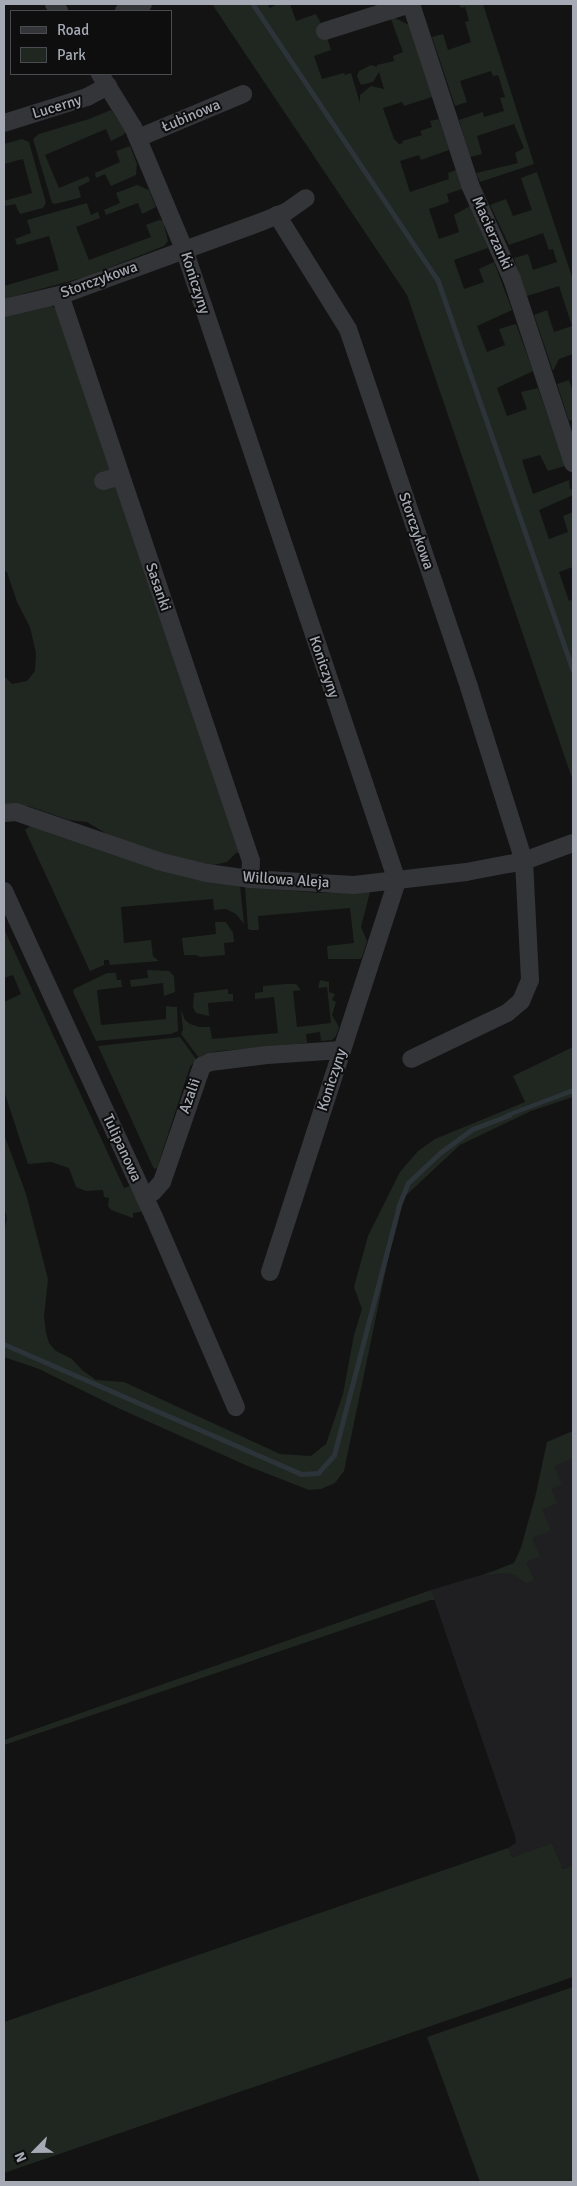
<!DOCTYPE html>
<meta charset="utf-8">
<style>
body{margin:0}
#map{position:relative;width:577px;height:2186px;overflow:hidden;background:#131314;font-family:Signika,sans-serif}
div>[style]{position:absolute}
.built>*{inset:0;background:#1f1f21}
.green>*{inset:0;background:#1f2720}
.water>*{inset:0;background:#2c3339}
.stream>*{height:4.5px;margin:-2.25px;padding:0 2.25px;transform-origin:2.25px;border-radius:2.25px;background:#2c3339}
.minor>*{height:18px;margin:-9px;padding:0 9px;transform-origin:9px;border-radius:9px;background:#343539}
span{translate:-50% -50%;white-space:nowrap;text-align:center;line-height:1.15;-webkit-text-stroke:4px #0e0e0f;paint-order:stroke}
.street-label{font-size:15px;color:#a5aab4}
.frame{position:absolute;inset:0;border:5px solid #a5aab4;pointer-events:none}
.legend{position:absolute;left:10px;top:10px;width:162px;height:65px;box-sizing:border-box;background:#0e0e0f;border:1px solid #4a4c51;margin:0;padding:6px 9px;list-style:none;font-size:15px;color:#a5aab4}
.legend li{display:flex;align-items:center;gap:10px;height:25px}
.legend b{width:25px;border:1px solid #4a4c51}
.north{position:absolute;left:10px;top:2126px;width:50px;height:50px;-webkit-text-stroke:4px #0e0e0f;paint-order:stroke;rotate:247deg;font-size:14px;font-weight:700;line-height:20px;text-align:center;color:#a5aab4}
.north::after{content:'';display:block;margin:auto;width:18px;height:22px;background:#a5aab4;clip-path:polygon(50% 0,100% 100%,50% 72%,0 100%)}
</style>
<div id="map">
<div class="built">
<i style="clip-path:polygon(573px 1431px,573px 1865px,563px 1869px,552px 1843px,512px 1857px,508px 1848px,516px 1843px,515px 1836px,431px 1590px,501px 1569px,514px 1563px,521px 1548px,536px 1494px,547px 1442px)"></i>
</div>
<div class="green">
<i style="clip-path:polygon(212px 4px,267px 4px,270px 8px,277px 4px,290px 4px,296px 21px,316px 14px,325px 31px,331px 50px,314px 56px,322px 79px,344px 73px,345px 75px,351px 73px,360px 103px,360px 95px,371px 86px,384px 89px,379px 72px,373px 82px,361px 85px,357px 76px,359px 71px,371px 65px,377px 67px,377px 65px,394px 61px,393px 56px,403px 52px,391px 19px,395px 18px,409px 25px,432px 97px,404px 106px,402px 102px,383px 108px,394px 139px,399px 144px,403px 143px,402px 141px,422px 135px,420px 131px,432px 127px,430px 121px,439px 119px,449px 150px,421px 160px,419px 155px,400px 161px,410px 192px,449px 179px,448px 173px,456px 170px,462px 189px,447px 194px,449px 202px,429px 209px,439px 239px,459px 232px,454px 215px,470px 206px,488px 248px,454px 260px,464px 289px,484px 282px,479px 269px,494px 262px,512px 310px,477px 326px,487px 352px,505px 345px,499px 329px,516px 324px,533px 371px,497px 388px,507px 416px,527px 409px,521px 392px,538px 388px,565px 466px,548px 471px,540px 455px,522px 460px,533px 494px,569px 480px,570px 489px,573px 490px,573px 495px,539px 510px,549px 539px,568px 532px,563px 516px,573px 512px,573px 567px,559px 572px,569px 601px,573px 599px,573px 781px,407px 295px)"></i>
<i style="clip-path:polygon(459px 4px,483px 4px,534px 164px,480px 182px,476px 173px,518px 163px,515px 153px,524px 148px,514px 124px,477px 136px,482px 154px,470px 157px,459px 120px,483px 112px,484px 117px,504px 111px,500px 98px,505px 97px,498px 75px,493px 76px,491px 71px,460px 81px,467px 102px,455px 106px,432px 37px,443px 34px,448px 50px,471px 42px,465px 22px,469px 21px,467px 13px,465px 7px,461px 8px)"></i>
<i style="clip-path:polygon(111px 110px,126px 132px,123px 135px,111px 141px,106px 129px,45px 155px,59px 188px,88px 176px,90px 181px,78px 187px,81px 196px,79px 198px,55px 204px,52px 203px,33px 139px,39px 134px,89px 119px)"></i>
<i style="clip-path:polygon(22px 139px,29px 142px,46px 203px,43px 208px,20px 214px,15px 204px,6px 206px,4px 201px,32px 193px,23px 159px,4px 164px,4px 144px)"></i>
<i style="clip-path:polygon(130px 146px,137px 164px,136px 175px,111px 186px,105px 174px,96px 178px,95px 173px,120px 162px,116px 151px)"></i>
<i style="clip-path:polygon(537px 172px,573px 280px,573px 354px,559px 359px,553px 371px,534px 315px,547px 310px,554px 332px,572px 326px,559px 286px,527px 296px,514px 258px,528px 254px,533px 270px,557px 262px,553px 249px,549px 250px,543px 233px,509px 245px,490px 205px,506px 199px,513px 216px,532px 210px,521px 178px)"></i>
<i style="clip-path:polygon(137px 185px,149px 190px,156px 207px,142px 214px,138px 203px,106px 215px,104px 210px,120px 203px,116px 193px)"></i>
<i style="clip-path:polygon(87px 203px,91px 215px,98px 212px,100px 218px,76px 227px,89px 260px,151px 237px,146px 225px,159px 220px,163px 221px,168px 241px,164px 246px,85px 277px,4px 299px,4px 286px,59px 270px,49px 236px,17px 245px,15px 239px,31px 233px,27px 220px)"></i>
<i style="clip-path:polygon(51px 305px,56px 309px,110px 470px,103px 481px,116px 487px,243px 852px,236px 853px,227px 862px,213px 865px,172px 858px,115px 839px,87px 822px,69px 820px,28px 806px,4px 807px,4px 676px,12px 684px,27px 681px,35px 671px,36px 653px,30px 627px,17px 602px,7px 572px,4px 570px,4px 315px)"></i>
<i style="clip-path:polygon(569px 380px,573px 392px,573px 419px,569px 421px,557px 384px)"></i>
<i style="clip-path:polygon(33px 824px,240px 886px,244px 924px,236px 914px,226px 909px,214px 910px,213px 899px,121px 907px,124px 943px,151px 940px,153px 956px,159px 961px,110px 965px,109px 960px,104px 960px,104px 965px,90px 971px,25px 830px)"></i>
<i style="clip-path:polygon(245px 887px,321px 893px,370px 892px,361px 927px,367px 941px,362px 957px,360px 959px,328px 959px,327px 946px,354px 943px,350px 908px,258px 916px,259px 930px,251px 930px,248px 929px)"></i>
<i style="clip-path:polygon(215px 922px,226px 922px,233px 933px,234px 942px,224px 943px,225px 955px,200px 957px,196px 955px,184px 955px,182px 938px,216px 934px)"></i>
<i style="clip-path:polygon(4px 929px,124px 1188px,133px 1185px,146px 1211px,133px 1213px,133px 1218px,111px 1210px,108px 1206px,109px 1198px,104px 1197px,103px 1190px,86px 1191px,76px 1187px,69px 1168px,51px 1162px,28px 1164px,4px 1091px,4px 1002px,21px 994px,13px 975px,4px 978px)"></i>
<i style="clip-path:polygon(147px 970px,169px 971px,174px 976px,175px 992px,164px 996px,163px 983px,131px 987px,130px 980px,148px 978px)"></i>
<i style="clip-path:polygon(107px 973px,116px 973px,117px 980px,121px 980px,122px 987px,97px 990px,101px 1025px,166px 1019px,166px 1006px,173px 1007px,177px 1007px,178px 1031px,171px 1034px,96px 1041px,73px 992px,74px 989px)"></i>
<i style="clip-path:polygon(320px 980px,329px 982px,329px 992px,335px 994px,332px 1000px,336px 1002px,332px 1015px,339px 1027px,336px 1036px,332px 1040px,321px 1041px,320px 1032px,306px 1034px,307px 1043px,219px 1051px,205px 1054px,199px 1058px,181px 1034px,183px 1029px,181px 1010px,185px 1020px,190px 1024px,199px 1027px,210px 1027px,212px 1039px,278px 1033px,274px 997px,255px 999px,255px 993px,263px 992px,263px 986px,285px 984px,296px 984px,301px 990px,293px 991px,297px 1027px,331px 1023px,327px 987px,318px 988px)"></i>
<i style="clip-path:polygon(228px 989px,228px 994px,233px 994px,233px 1001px,208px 1003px,209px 1016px,196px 1013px,193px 1007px,194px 993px)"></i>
<i style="clip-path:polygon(180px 1037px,196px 1059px,190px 1067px,157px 1168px,154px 1169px,98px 1046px)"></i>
<i style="clip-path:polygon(573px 1047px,573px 1097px,531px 1111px,460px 1145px,400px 1201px,344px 1471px,335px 1483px,321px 1489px,309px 1490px,250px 1467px,118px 1408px,39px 1369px,4px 1357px,4px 1233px,7px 1218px,4px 1208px,4px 1134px,26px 1194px,48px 1279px,44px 1317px,46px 1333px,49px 1343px,56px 1351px,72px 1359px,82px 1370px,96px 1380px,124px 1382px,280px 1454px,311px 1456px,326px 1444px,343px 1394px,354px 1335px,362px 1309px,354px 1287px,368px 1236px,400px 1172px,418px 1151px,435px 1139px,525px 1102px,513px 1076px)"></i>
<i style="clip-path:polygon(573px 1431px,573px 1458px,554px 1466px,562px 1484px,551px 1489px,557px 1503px,542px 1510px,551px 1530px,532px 1538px,540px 1556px,526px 1562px,534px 1580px,526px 1583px,515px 1575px,505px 1573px,483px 1575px,514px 1563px,521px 1548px,536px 1494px,547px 1442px)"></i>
<i style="clip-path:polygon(431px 1590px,435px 1600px,431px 1600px,4px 1745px,4px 1740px)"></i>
<i style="clip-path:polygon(552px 1843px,563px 1869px,573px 1865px,573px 1977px,4px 2173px,4px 2022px,508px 1848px,512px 1857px)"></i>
<i style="clip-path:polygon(573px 1987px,573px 2182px,480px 2182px,427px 2037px)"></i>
</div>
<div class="water">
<i style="clip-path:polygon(573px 1088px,573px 1093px,506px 1118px,505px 1117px,505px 1114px)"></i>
</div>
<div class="stream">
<i style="left:253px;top:4px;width:332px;rotate:56.2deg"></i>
<i style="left:438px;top:280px;width:413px;rotate:70.9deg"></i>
<i style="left:4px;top:1344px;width:324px;rotate:23.6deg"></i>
<i style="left:301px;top:1474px;width:17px;rotate:-3deg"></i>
<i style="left:318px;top:1473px;width:24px;rotate:-48deg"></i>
<i style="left:334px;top:1455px;width:258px;rotate:-75.4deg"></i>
<i style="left:399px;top:1205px;width:24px;rotate:-68deg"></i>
<i style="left:408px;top:1183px;width:45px;rotate:-43.2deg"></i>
<i style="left:441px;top:1152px;width:39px;rotate:-36deg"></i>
<i style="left:473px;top:1129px;width:39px;rotate:-21deg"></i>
</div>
<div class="minor">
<i style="left:54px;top:4px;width:9px;rotate:54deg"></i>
<i style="left:411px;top:4px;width:190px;rotate:71.9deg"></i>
<i style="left:470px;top:185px;width:103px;rotate:65.9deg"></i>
<i style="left:512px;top:279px;width:194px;rotate:71.7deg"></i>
<i style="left:124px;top:11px;width:20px;rotate:-20deg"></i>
<i style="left:325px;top:31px;width:89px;rotate:-17.6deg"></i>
<i style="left:100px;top:74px;width:62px;rotate:58.1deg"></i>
<i style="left:133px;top:127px;width:132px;rotate:67.3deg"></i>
<i style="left:184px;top:249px;width:667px;rotate:71.37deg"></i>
<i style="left:397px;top:881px;width:411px;rotate:108deg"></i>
<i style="left:4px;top:123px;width:87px;rotate:-17.4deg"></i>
<i style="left:87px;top:97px;width:24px;rotate:-28deg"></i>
<i style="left:138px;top:138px;width:114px;rotate:-22.7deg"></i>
<i style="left:277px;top:215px;width:134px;rotate:58.1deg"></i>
<i style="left:348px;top:329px;width:378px;rotate:71.3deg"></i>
<i style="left:469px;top:687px;width:182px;rotate:72.5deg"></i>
<i style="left:524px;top:861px;width:119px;rotate:87.1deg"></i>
<i style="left:530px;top:980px;width:23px;rotate:113deg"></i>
<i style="left:521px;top:1001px;width:18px;rotate:139deg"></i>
<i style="left:507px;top:1013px;width:106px;rotate:154.4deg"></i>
<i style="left:60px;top:295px;width:597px;rotate:71.35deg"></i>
<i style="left:251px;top:861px;width:18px;rotate:93deg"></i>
<i style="left:4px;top:308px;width:65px;rotate:-13.4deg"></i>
<i style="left:67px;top:293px;width:207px;rotate:-20.1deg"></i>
<i style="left:261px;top:222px;width:27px;rotate:-22deg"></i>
<i style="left:286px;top:212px;width:24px;rotate:-35deg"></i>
<i style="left:103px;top:481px;width:18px;rotate:-16deg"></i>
<i style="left:4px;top:813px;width:12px;rotate:-5deg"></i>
<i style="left:16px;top:812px;width:150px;rotate:19deg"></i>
<i style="left:158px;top:861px;width:50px;rotate:13.8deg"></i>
<i style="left:207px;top:873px;width:43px;rotate:7.9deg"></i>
<i style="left:250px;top:879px;width:104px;rotate:3.3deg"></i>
<i style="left:354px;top:885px;width:113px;rotate:-6.6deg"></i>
<i style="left:466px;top:872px;width:59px;rotate:-10.7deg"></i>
<i style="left:524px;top:861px;width:52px;rotate:-20.2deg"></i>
<i style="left:4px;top:891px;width:359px;rotate:65.3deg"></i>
<i style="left:154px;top:1217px;width:207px;rotate:66.7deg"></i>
<i style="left:144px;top:1196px;width:10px;rotate:-24deg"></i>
<i style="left:153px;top:1192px;width:13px;rotate:-48deg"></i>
<i style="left:162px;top:1182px;width:123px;rotate:-71deg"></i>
<i style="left:202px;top:1066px;width:9px;rotate:-27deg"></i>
<i style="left:210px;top:1062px;width:57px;rotate:-7deg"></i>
<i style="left:267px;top:1055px;width:75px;rotate:-3.8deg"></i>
</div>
<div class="street-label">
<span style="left:57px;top:107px;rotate:-17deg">Lucerny</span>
<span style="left:191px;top:116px;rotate:-23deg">Łubinowa</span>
<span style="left:492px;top:233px;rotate:66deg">Macierzanki</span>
<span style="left:99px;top:280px;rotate:-20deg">Storczykowa</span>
<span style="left:195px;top:283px;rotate:72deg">Koniczyny</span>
<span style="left:416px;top:531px;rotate:71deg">Storczykowa</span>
<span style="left:158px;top:587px;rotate:71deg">Sasanki</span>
<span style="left:324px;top:667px;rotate:71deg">Koniczyny</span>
<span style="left:286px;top:880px;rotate:4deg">Willowa Aleja</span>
<span style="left:332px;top:1080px;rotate:-72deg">Koniczyny</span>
<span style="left:190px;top:1096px;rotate:-71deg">Azalii</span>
<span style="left:122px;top:1148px;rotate:65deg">Tulipanowa</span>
</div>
<div class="frame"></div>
<ul class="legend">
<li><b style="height:6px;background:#343539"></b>Road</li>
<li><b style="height:14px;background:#1f2720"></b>Park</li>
</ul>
<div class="north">N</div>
</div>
